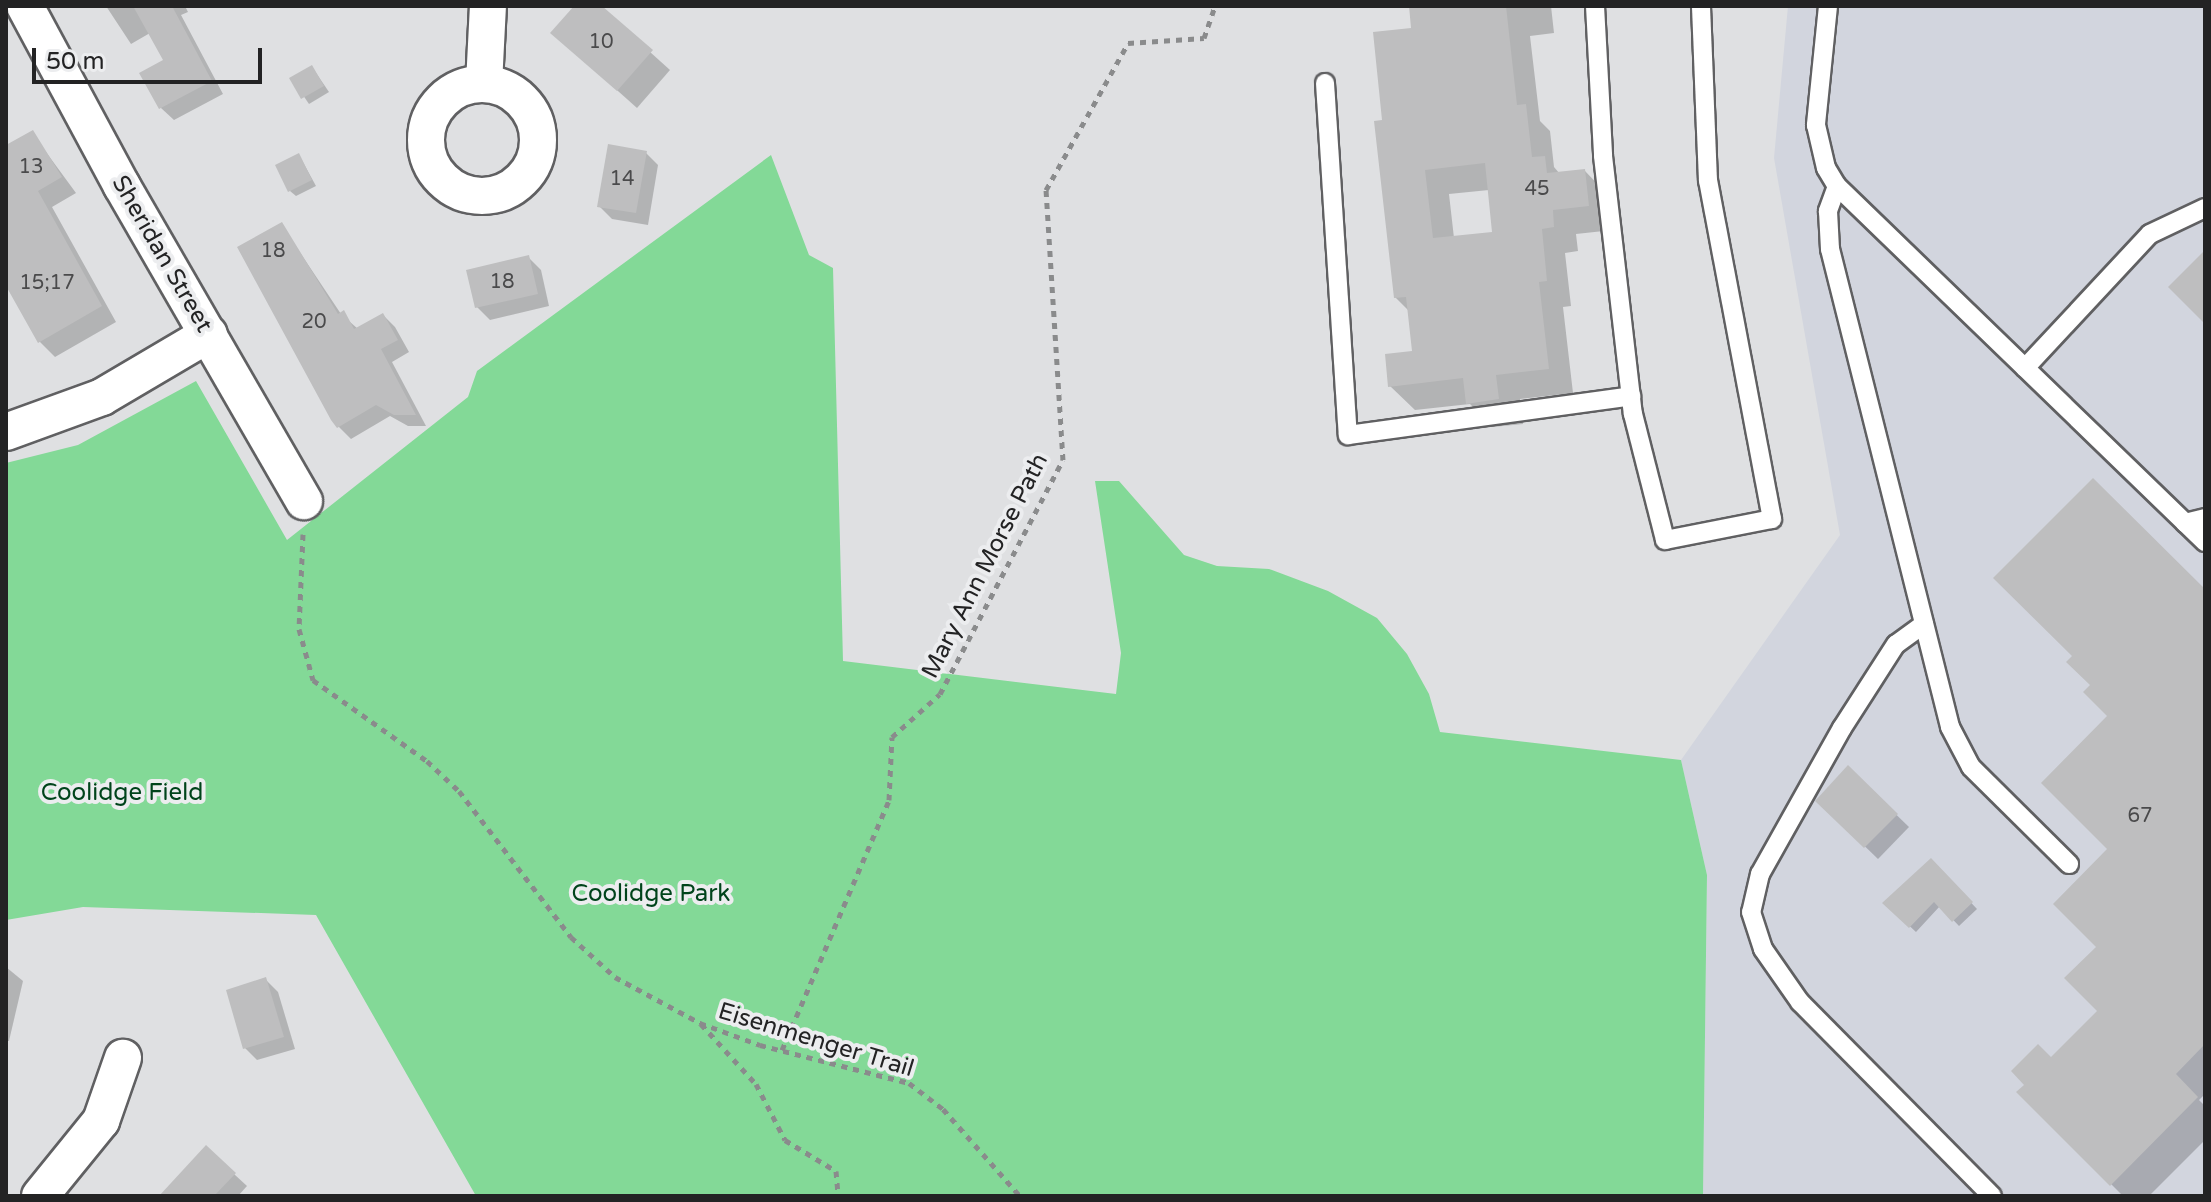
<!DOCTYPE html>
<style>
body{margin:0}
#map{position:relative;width:2211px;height:1202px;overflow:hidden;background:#dfe0e2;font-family:"Varela Round",sans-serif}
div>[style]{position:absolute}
.built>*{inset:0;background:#d2d5de}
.green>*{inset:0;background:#83d997}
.shadow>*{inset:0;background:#0003}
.building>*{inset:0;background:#bebebf}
.path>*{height:5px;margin-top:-2.5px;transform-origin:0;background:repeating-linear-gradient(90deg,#8a8b8c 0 6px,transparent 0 12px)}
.roads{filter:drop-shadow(2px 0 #606062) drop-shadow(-2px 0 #606062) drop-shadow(0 2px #606062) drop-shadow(0 -2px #606062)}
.lane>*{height:18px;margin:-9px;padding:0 9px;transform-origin:9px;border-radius:9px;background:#fff}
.street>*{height:36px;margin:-18px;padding:0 18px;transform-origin:18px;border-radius:18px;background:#fff}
.street>.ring{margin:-18px;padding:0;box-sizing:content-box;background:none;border:36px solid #fff;border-radius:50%}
span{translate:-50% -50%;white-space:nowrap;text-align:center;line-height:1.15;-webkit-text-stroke:8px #ecedef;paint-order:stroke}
.number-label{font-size:20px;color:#4a4a4b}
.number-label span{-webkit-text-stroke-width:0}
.street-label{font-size:24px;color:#232324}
.park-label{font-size:24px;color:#00441b}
.frame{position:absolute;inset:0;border:8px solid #232324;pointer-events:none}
.scale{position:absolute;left:32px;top:48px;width:230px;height:36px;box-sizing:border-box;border:4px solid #232324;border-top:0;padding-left:10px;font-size:24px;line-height:28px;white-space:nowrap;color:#232324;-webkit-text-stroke:6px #ecedef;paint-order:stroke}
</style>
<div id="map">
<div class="built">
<i style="clip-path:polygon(1788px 6px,2205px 6px,2205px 1196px,1703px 1196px,1707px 875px,1681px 760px,1840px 535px,1774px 158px)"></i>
</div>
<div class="green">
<i style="clip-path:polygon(771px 155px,809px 255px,833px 268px,843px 661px,1116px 694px,1121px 653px,1095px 481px,1119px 481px,1184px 555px,1217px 566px,1269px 569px,1328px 591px,1377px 618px,1407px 654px,1429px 694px,1440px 732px,1681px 760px,1707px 875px,1703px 1196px,476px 1196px,316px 915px,83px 907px,6px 920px,6px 463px,78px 445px,196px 381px,287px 540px,468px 397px,477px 371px)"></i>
</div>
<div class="shadow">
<i style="clip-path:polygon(106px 6px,185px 6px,188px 12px,181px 15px,223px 94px,174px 120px,161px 108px,166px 61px,150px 33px,131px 44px)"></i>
<i style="clip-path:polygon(577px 6px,599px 6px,670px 70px,637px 108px,553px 33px)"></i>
<i style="clip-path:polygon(evenodd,1411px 6px,1551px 6px,1554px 33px,1530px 36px,1540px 121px,1550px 131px,1554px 167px,1560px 174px,1585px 171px,1609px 196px,1613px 230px,1576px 234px,1578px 251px,1565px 253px,1571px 306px,1563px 307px,1573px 393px,1520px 399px,1523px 424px,1493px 427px,1470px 404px,1415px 410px,1390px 386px,1414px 353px,1409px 311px,1395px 297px,1385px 122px,1414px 30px,1411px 6px,1489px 190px,1494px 234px,1454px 238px,1449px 194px,1489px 190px)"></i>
<i style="clip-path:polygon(312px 67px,329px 92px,309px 104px,292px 79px)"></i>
<i style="clip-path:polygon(32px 133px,76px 193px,52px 207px,116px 322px,55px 357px,39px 341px,6px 282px,6px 147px)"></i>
<i style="clip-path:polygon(646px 153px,658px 165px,648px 225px,612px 219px,599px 206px)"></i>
<i style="clip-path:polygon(299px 155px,316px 186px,296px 196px,290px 191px)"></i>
<i style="clip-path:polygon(281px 224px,341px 314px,358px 329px,383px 315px,395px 327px,409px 352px,392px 362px,426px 426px,408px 426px,390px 416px,351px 439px,339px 427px)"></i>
<i style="clip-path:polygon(528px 257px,541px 270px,549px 306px,490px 320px,477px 307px)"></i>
<i style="clip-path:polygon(2205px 592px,2205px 1094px,2199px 1100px,2205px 1106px,2205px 1140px,2149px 1196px,2123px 1196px,2019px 1092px,2099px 1011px,2110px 849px,2110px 717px)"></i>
<i style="clip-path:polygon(1848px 768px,1909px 827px,1878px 859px,1818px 801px)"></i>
<i style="clip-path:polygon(1931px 860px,1977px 909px,1959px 926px,1940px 906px,1916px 932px,1885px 903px)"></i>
<i style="clip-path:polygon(6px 967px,23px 981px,9px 1041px,6px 1041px)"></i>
<i style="clip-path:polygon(266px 980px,278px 992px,295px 1049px,257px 1060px,245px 1048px)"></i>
<i style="clip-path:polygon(234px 1174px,247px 1186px,238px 1196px,172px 1196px)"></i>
</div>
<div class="building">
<i style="clip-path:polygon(133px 6px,172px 6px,212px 81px,159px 109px,139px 73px,163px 60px)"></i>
<i style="clip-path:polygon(574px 6px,602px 6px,653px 50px,617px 91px,550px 33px)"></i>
<i style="clip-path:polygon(evenodd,1409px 6px,1506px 6px,1517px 105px,1526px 104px,1532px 157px,1545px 156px,1547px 173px,1585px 169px,1589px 206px,1553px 210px,1554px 227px,1542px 229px,1547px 281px,1539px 282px,1549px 369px,1496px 375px,1499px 399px,1466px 404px,1463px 378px,1388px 387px,1385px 354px,1412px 351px,1406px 297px,1394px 298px,1374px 121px,1382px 120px,1373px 32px,1411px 28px,1409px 6px,1485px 163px,1492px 232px,1433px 238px,1425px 170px,1485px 163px)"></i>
<i style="clip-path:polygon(312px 65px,324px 86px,301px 99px,289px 78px)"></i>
<i style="clip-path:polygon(33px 130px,62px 177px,38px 191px,102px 306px,38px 343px,6px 286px,6px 145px)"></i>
<i style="clip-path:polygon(608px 144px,647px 151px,636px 213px,597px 207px)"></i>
<i style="clip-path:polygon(299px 153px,312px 180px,288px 192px,275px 165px)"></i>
<i style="clip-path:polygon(282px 222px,338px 314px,344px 310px,354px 329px,383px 313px,398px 340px,381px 349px,416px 415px,394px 415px,376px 405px,337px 428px,331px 420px,237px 247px)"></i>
<i style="clip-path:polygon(2205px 250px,2205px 324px,2168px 287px)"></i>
<i style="clip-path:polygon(529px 255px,538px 294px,475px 308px,466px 270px)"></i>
<i style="clip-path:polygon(2093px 478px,2205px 589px,2205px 1044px,2176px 1074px,2198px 1097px,2110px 1186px,2016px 1092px,2024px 1085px,2011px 1071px,2038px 1044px,2051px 1057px,2097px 1011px,2064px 978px,2096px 947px,2053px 904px,2107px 849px,2041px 783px,2107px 716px,2083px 692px,2090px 685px,2066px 662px,2072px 656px,1993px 578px)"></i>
<i style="clip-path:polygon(1848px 765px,1898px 814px,1864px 848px,1815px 801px)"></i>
<i style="clip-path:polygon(1931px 858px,1973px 902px,1952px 922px,1934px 902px,1909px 928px,1882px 903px)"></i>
<i style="clip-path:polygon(266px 977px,284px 1037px,243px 1049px,226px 990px)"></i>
<i style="clip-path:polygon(206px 1145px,236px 1173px,214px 1196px,159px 1196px)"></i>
</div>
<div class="path">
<i style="left:303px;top:534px;width:95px;rotate:92.4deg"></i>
<i style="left:299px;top:629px;width:53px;rotate:74.6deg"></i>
<i style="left:313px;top:680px;width:140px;rotate:35.4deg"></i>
<i style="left:427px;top:761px;width:44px;rotate:43.2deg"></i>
<i style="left:459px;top:791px;width:184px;rotate:52.5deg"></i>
<i style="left:571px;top:937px;width:59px;rotate:42.3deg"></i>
<i style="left:615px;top:977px;width:97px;rotate:28.4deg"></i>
<i style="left:700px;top:1023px;width:64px;rotate:20.1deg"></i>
<i style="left:760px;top:1045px;width:154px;rotate:14.3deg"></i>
<i style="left:909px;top:1083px;width:43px;rotate:37.4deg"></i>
<i style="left:943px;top:1109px;width:116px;rotate:48.5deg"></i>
<i style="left:701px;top:1024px;width:81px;rotate:47.5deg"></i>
<i style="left:756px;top:1084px;width:63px;rotate:62.6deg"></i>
<i style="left:785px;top:1140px;width:60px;rotate:31.3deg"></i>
<i style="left:836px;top:1171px;width:25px;rotate:85deg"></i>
<i style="left:782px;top:1050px;width:272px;rotate:-66.8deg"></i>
<i style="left:889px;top:800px;width:63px;rotate:-87.3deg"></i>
<i style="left:892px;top:737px;width:64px;rotate:-41.9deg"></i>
<i style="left:940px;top:694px;width:264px;rotate:-62.3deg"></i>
<i style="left:1063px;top:460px;width:271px;rotate:-93.6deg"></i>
<i style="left:1046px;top:190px;width:168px;rotate:-60.8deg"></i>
<i style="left:1128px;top:43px;width:76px;rotate:-3.8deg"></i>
<i style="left:1204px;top:38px;width:34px;rotate:-71deg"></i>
</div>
<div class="roads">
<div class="lane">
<i style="left:1595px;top:6px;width:150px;rotate:86.9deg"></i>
<i style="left:1603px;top:156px;width:260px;rotate:83.4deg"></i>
<i style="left:1633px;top:414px;width:130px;rotate:75.7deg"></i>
<i style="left:1665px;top:540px;width:109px;rotate:-11.1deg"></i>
<i style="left:1772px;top:519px;width:344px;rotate:-100.7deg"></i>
<i style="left:1708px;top:181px;width:175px;rotate:-92.3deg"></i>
<i style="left:1828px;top:6px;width:120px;rotate:95.8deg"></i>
<i style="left:1816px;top:125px;width:44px;rotate:76.9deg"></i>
<i style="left:1826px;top:168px;width:21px;rotate:59deg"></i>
<i style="left:1837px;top:186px;width:512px;rotate:44.05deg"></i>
<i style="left:1325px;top:83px;width:353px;rotate:86.3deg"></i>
<i style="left:1348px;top:435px;width:286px;rotate:-7.8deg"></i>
<i style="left:1837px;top:186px;width:27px;rotate:110deg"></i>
<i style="left:1828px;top:211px;width:38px;rotate:87deg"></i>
<i style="left:1830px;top:249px;width:493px;rotate:75.9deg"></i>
<i style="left:1950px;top:727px;width:45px;rotate:62.3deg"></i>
<i style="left:1971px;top:767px;width:138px;rotate:44.7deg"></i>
<i style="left:2025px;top:368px;width:183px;rotate:-47deg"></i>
<i style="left:2150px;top:234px;width:61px;rotate:-25.3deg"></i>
<i style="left:2185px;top:523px;width:21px;rotate:-14deg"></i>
<i style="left:1924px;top:624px;width:34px;rotate:144deg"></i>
<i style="left:1896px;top:644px;width:100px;rotate:122.7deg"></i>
<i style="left:1842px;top:728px;width:167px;rotate:119.3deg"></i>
<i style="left:1760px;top:874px;width:39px;rotate:103deg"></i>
<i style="left:1751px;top:912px;width:39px;rotate:72deg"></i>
<i style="left:1763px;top:949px;width:65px;rotate:55.1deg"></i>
<i style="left:1800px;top:1002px;width:273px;rotate:45.3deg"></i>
</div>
<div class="street">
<i style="left:25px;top:6px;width:204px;rotate:61.7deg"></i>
<i style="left:122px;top:186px;width:364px;rotate:60deg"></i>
<i style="left:484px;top:84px;width:78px;rotate:-87.1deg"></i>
<i class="ring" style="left:426px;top:84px;width:76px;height:76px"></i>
<i style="left:6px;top:432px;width:102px;rotate:-20deg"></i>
<i style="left:102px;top:397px;width:124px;rotate:-30.5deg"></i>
<i style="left:40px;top:1196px;width:97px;rotate:-50.9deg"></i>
<i style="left:101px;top:1121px;width:67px;rotate:-70.8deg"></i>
</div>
</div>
<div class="number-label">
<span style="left:601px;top:42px">10</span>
<span style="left:31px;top:167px">13</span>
<span style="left:622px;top:179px">14</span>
<span style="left:1537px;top:189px">45</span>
<span style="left:273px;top:251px">18</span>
<span style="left:502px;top:282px">18</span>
<span style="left:47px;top:283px">15;17</span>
<span style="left:314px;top:322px">20</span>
<span style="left:2140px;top:816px">67</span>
</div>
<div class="street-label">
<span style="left:162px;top:254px;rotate:60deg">Sheridan Street</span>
<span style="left:985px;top:566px;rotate:-63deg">Mary Ann Morse Path</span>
<span style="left:816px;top:1040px;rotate:17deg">Eisenmenger Trail</span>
</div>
<div class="park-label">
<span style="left:122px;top:793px">Coolidge Field</span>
<span style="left:651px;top:894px">Coolidge Park</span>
</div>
<div class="frame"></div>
<div class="scale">50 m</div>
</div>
